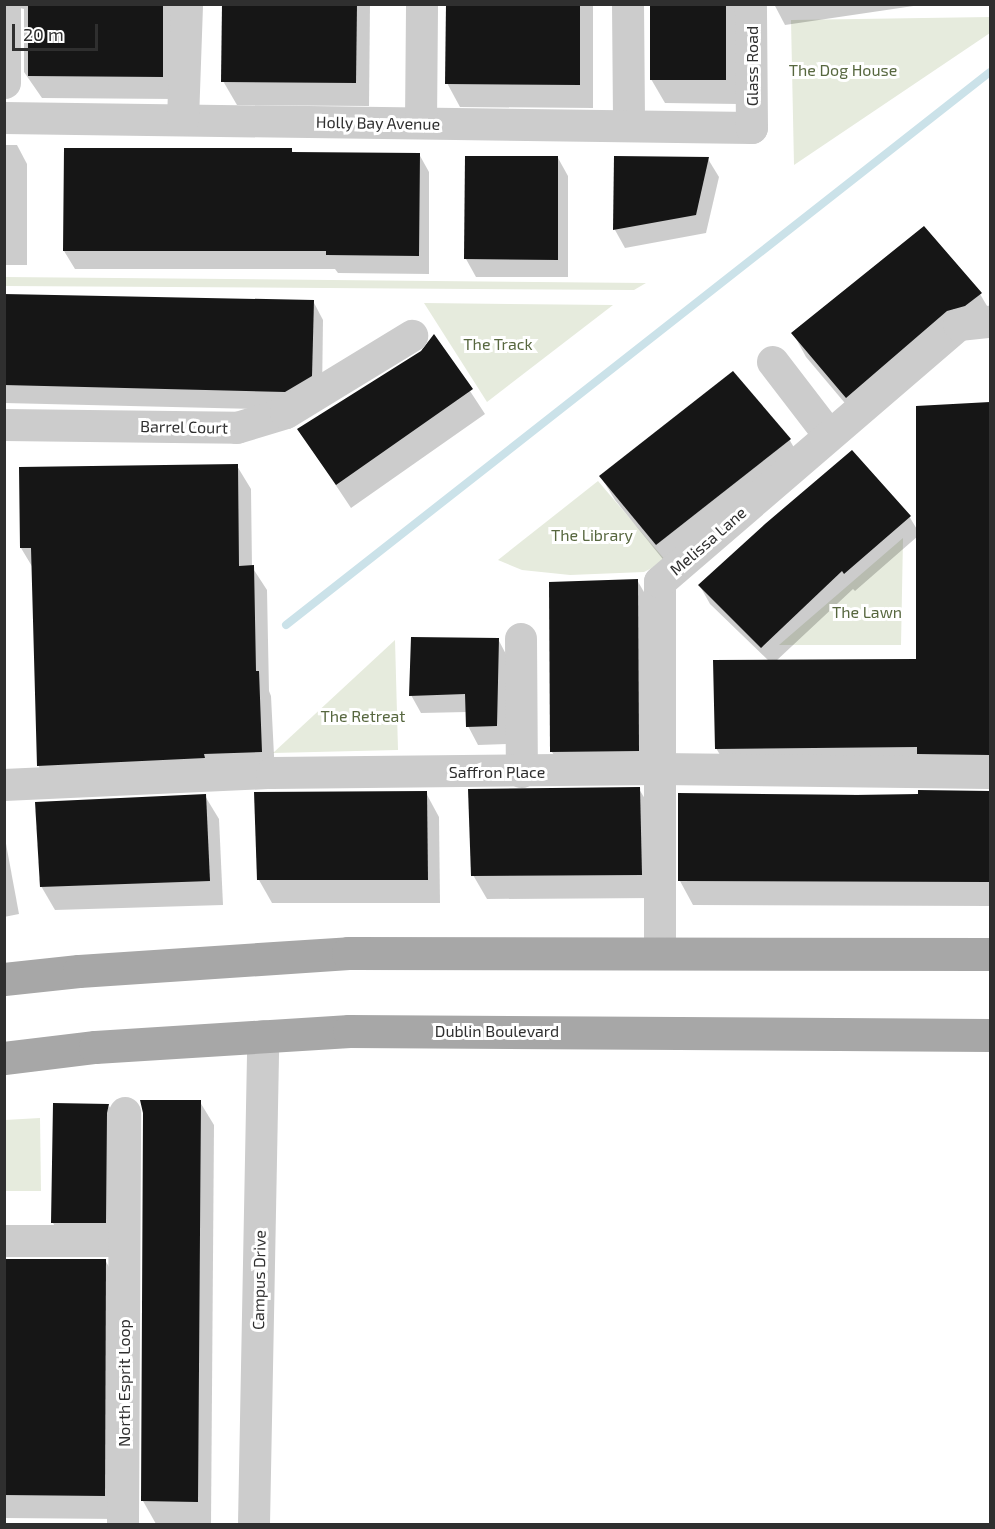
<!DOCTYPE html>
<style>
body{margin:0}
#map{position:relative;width:995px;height:1529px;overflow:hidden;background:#fff;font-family:"Exo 2",sans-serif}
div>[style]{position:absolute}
.green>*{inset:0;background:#e6ebdd}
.shadow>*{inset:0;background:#0003}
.stream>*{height:8px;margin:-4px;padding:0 4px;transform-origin:4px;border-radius:4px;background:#cbe2e9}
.building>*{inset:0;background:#161616}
.street>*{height:32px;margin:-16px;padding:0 16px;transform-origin:16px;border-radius:16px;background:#ccc}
.primary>*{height:33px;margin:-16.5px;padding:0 16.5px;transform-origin:16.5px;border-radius:16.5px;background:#a7a7a7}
span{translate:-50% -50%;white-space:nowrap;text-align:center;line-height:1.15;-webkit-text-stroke:6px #fff;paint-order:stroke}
.street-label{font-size:16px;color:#2f2f2f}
.park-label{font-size:16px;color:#57673f}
.frame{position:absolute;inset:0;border:6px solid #2f2f2f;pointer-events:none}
.scale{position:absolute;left:12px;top:24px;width:86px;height:27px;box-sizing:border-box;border:3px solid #2f2f2f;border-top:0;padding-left:8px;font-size:18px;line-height:21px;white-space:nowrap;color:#2f2f2f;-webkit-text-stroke:4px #fff;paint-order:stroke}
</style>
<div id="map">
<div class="green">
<i style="clip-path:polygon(990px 17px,990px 33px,794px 165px,791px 20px)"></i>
<i style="clip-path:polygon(5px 277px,646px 283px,634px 290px,5px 286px)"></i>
<i style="clip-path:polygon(424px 303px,613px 305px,487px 402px)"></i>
<i style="clip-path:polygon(598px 481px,666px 561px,644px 572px,570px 575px,522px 570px,498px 560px)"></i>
<i style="clip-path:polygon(903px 538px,901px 645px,779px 645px)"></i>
<i style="clip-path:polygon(395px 640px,398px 750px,273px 753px)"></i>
<i style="clip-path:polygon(40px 1118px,41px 1191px,5px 1191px,5px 1120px)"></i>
</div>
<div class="shadow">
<i style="clip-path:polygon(4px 4px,175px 4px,174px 99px,42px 98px,24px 72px,24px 9px)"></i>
<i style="clip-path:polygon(223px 4px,370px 4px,369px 106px,237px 105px,223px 81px)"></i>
<i style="clip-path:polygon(447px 4px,593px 4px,593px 108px,460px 107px,447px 83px)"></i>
<i style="clip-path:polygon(652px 4px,740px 4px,738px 104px,665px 103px,651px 79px)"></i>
<i style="clip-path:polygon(774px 4px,927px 4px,785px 25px)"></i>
<i style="clip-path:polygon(4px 145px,17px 145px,27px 164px,27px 265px,4px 265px)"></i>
<i style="clip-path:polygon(291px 149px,293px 153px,419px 154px,429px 172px,429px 274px,338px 273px,335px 269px,75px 269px,64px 251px)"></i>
<i style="clip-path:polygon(558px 158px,568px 176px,568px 277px,476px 277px,466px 259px)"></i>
<i style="clip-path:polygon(615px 158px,708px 159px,719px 177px,706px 233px,625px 248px,615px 230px)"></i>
<i style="clip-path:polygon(980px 294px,990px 311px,860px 421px,806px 357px,793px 333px)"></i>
<i style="clip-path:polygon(4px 296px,313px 301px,323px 320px,322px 394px,296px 410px,4px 403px)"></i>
<i style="clip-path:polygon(434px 336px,485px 414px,351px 508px,299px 430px,422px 352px)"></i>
<i style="clip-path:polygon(evenodd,990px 404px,990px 778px,730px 772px,716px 748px,769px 661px,710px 604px,700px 586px,909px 516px,918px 531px,918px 407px,990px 404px,918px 536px,918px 660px,776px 661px,853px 589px,855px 591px,918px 536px)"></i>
<i style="clip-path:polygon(789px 439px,803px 463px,670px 568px,615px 500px,601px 477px)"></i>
<i style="clip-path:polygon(237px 466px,251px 489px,252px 567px,267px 590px,269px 691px,271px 696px,275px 775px,52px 789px,38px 765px,33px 568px,21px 548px)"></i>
<i style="clip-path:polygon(637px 580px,651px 604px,652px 774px,566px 775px,552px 752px)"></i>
<i style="clip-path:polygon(498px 639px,508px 658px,507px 744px,478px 745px,468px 726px,467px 712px,421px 713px,411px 695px)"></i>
<i style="clip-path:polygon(639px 789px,653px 812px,655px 898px,487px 899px,473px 875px)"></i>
<i style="clip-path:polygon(919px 792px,990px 792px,990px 906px,693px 905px,680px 881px,680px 794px,919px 795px)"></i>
<i style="clip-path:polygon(426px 793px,439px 817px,440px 903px,272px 903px,259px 880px)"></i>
<i style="clip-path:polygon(205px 796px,219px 819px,223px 905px,55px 910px,41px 886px)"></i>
<i style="clip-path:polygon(4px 833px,19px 914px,4px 917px)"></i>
<i style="clip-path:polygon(200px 1102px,214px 1125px,211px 1524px,156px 1524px,143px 1501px,144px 1113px)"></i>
<i style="clip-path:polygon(109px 1106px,119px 1124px,116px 1241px,63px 1241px,53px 1223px)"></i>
<i style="clip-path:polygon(4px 1260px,105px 1260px,119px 1284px,118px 1519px,4px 1518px)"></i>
</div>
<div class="stream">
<i style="left:286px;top:625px;width:895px;rotate:-38.15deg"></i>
</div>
<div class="building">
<i style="clip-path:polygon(28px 4px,163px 4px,163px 77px,28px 76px)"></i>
<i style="clip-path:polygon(222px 4px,357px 4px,356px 83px,221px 82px)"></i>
<i style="clip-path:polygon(446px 4px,580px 4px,580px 85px,445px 84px)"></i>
<i style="clip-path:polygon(650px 4px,726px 4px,726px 80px,650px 80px)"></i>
<i style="clip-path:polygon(64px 148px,292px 148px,292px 152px,420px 153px,419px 256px,326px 255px,326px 251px,63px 251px)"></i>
<i style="clip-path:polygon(465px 156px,558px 156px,558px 260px,464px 259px)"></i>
<i style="clip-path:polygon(614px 156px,709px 157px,696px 215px,613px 230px)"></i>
<i style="clip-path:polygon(924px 226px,982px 293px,965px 306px,947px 311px,846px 398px,791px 333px)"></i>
<i style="clip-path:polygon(4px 294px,314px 300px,312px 376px,285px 392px,4px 385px)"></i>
<i style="clip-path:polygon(434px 334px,473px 389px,336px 485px,297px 429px,421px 351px)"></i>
<i style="clip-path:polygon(733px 371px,791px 439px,656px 545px,599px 476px)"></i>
<i style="clip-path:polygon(990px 402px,990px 755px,917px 754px,917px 747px,715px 749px,713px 660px,916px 659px,916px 406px)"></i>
<i style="clip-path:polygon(852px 450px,911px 516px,844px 574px,842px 571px,761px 648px,698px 585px,765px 524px)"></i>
<i style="clip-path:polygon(238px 464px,239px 566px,254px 565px,256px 671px,259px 671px,262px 752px,204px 754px,205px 758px,37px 766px,31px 548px,20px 548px,19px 467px)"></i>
<i style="clip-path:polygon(638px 579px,639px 751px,550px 752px,549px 582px)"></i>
<i style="clip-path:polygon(411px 637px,499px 638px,497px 726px,466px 727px,465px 694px,409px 696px)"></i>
<i style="clip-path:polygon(640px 787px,642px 875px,471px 876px,468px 789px)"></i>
<i style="clip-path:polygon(918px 790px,990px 791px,990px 882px,678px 881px,678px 793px,857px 795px,918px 794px)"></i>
<i style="clip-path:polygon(427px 791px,428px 880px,257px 880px,254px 792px)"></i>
<i style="clip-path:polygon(206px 794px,210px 881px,40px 887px,35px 802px)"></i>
<i style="clip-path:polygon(140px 1100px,201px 1100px,198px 1502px,141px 1501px,143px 1113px)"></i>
<i style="clip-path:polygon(53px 1103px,109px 1104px,107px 1113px,106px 1223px,51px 1223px)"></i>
<i style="clip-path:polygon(4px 1259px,106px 1259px,105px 1496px,4px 1495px)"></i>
</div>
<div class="street">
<i style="left:628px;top:4px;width:122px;rotate:89.5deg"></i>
<i style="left:5px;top:83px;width:79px;rotate:-90deg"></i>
<i style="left:4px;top:118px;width:748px;rotate:0.77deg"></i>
<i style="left:752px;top:128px;width:124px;rotate:-90.5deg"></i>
<i style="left:183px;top:120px;width:116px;rotate:-88deg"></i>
<i style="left:421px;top:123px;width:119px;rotate:-89.5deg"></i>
<i style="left:773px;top:362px;width:92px;rotate:52.5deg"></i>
<i style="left:4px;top:425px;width:233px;rotate:0.7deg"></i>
<i style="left:237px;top:428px;width:51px;rotate:-17deg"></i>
<i style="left:286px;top:413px;width:148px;rotate:-31.4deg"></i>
<i style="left:521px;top:639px;width:133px;rotate:89.6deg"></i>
<i style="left:4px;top:785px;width:268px;rotate:-2.6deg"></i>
<i style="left:272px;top:773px;width:388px;rotate:-0.6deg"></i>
<i style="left:660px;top:769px;width:330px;rotate:0.7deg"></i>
<i style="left:660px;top:954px;width:372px;rotate:-90deg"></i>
<i style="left:660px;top:582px;width:394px;rotate:-40.7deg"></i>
<i style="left:959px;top:325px;width:31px;rotate:-6deg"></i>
<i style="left:4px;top:1241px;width:120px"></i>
<i style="left:123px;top:1524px;width:411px;rotate:-89.7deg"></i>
<i style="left:254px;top:1524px;width:488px;rotate:-88.9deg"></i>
</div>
<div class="primary">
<i style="left:4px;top:979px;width:75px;rotate:-6.1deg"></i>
<i style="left:79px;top:971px;width:270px;rotate:-3.8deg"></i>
<i style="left:348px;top:953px;width:642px;rotate:0.09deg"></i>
<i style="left:4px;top:1058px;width:92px;rotate:-6.9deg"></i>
<i style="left:95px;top:1047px;width:255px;rotate:-3.6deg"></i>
<i style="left:349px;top:1031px;width:641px;rotate:0.36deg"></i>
</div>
<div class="street-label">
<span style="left:752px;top:66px;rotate:-90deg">Glass Road</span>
<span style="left:378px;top:123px;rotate:1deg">Holly Bay Avenue</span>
<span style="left:184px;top:427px;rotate:1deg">Barrel Court</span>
<span style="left:708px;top:541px;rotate:-41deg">Melissa Lane</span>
<span style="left:497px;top:772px">Saffron Place</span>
<span style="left:497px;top:1031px">Dublin Boulevard</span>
<span style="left:259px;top:1280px;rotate:-89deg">Campus Drive</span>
<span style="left:124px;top:1383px;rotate:-90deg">North Esprit Loop</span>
</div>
<div class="park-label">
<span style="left:843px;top:70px">The Dog House</span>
<span style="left:498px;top:344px">The Track</span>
<span style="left:592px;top:535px">The Library</span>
<span style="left:867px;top:612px">The Lawn</span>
<span style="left:363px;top:716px">The Retreat</span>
</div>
<div class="frame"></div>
<div class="scale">20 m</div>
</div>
